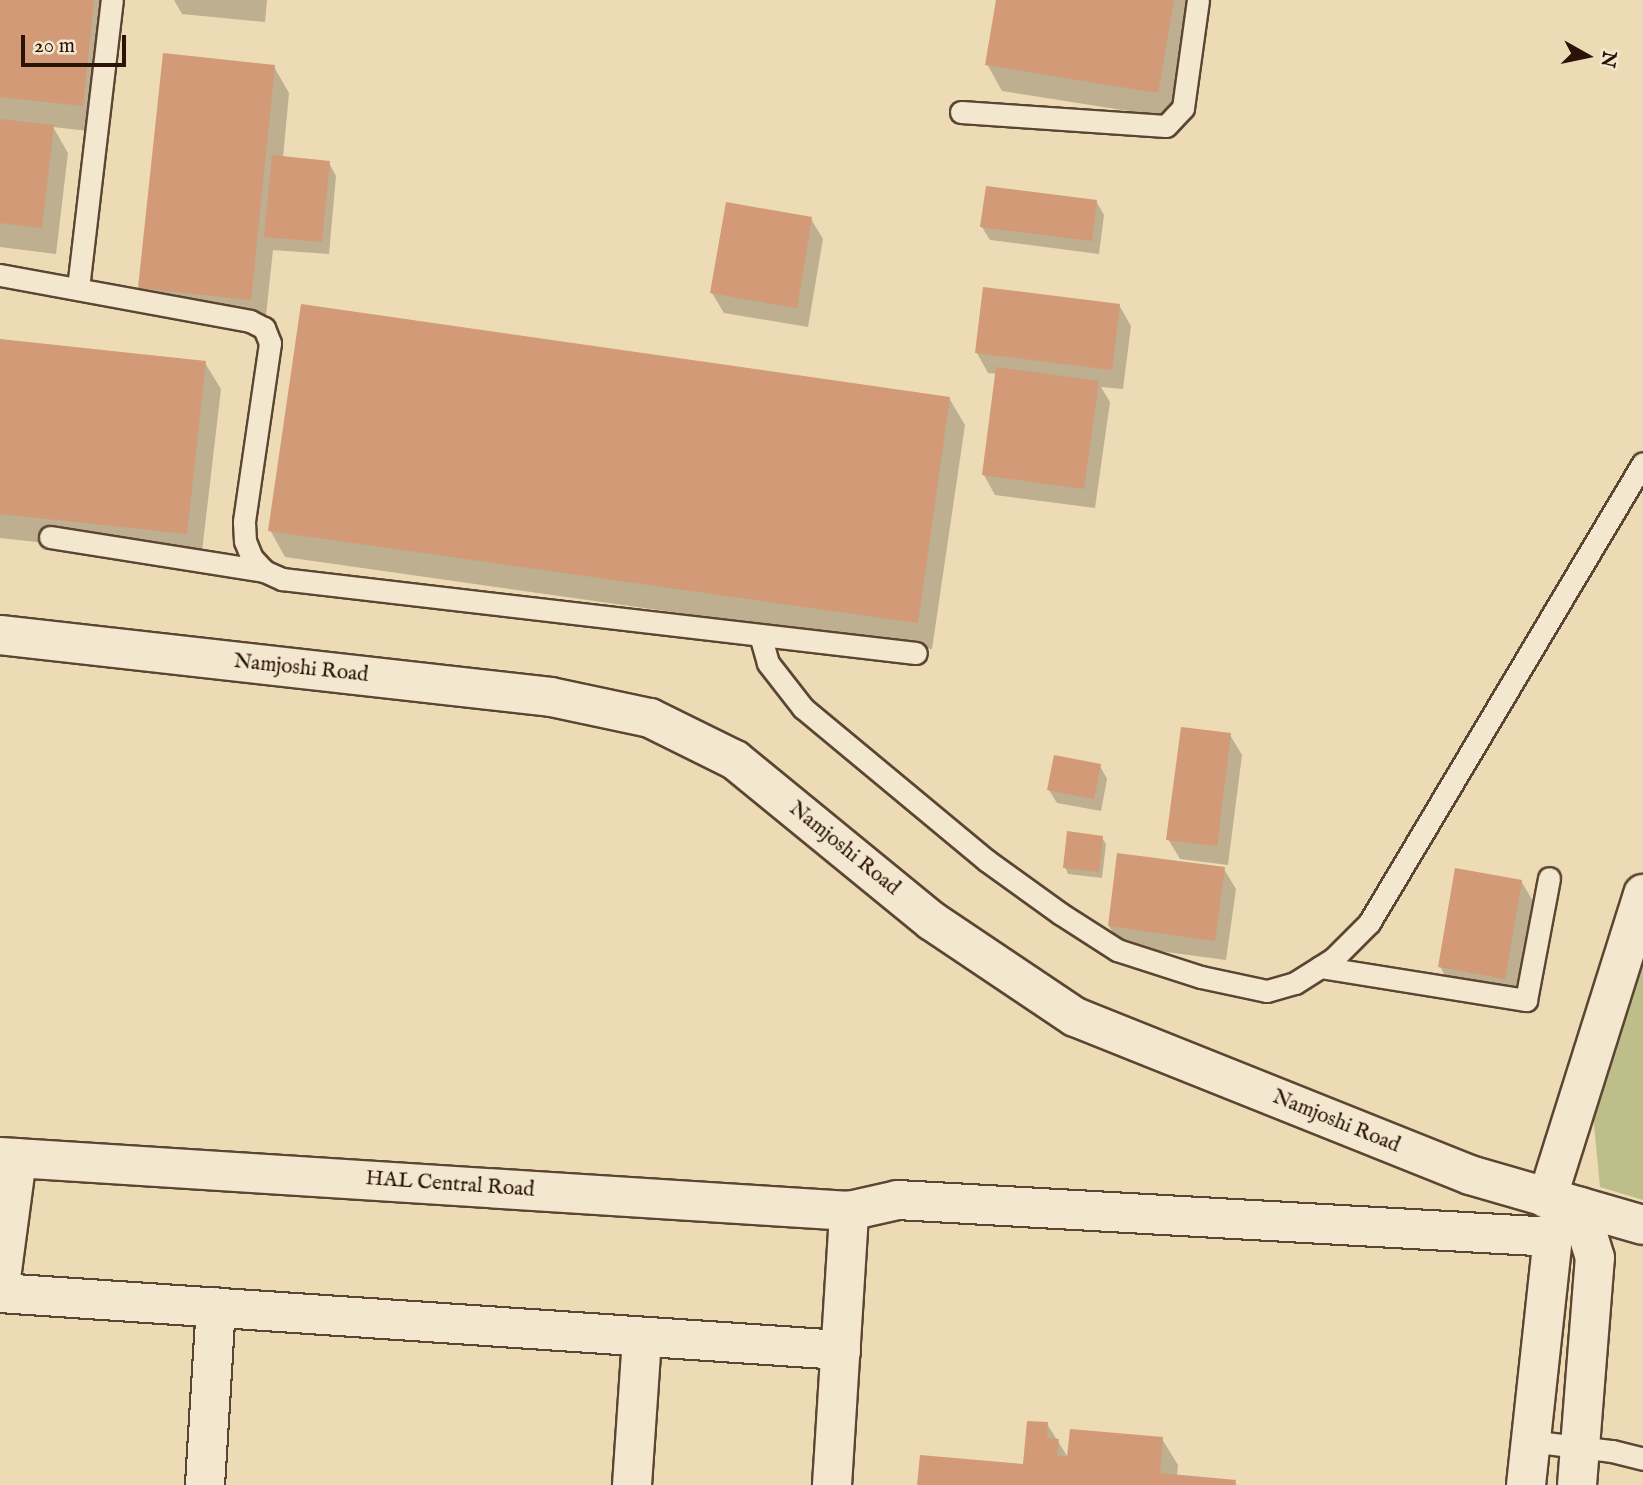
<!DOCTYPE html>
<style>
body{margin:0}
#map{position:relative;width:1643px;height:1485px;overflow:hidden;background:#eddbb5;font-family:"IM FELL English",serif}
div>[style]{position:absolute}
.green>*{inset:0;background:#bebe8a}
.shadow>*{inset:0;background:#0003}
.building>*{inset:0;background:#d29a76}
.roads{filter:drop-shadow(2px 0 #5c4532) drop-shadow(-2px 0 #5c4532) drop-shadow(0 2px #5c4532) drop-shadow(0 -2px #5c4532)}
.service>*{height:21px;margin:-10.5px;padding:0 10.5px;transform-origin:10.5px;border-radius:10.5px;background:#f3e8cf}
.minor>*{height:38px;margin:-19px;padding:0 19px;transform-origin:19px;border-radius:19px;background:#f3e8cf}
.secondary>*{height:38px;margin:-19px;padding:0 19px;transform-origin:19px;border-radius:19px;background:#f3e8cf}
span{translate:-50% -50%;white-space:nowrap;text-align:center;line-height:1.15;-webkit-text-stroke:7px #f3e8cf;paint-order:stroke}
.street-label{font-size:21px;color:#2b1307}
.north{position:absolute;left:1552px;top:21px;width:70px;height:70px;-webkit-text-stroke:5px #f3e8cf;paint-order:stroke;rotate:99deg;font-size:19px;font-weight:700;line-height:28px;text-align:center;color:#2b1307}
.north::after{content:'';display:block;margin:auto;width:24px;height:32px;background:#2b1307;clip-path:polygon(50% 0,100% 100%,50% 72%,0 100%)}
.scale{position:absolute;left:21px;top:35px;width:105px;height:32px;box-sizing:border-box;border:4px solid #2b1307;border-top:0;padding-left:9px;font-size:21px;line-height:24px;white-space:nowrap;color:#2b1307;-webkit-text-stroke:5px #f3e8cf;paint-order:stroke}
</style>
<div id="map">
<div class="green">
<i style="clip-path:polygon(1643px 958px,1643px 1200px,1600px 1187px,1593px 1114px)"></i>
</div>
<div class="shadow">
<i style="clip-path:polygon(0 0,111px 0,97px 132px,53px 127px,68px 153px,56px 254px,0 247px)"></i>
<i style="clip-path:polygon(174px 0,267px 0,265px 22px,182px 14px)"></i>
<i style="clip-path:polygon(998px 0,1192px 0,1173px 118px,1002px 91px,987px 64px)"></i>
<i style="clip-path:polygon(274px 67px,289px 93px,283px 158px,329px 163px,336px 176px,329px 254px,273px 250px,265px 325px,155px 314px,140px 287px)"></i>
<i style="clip-path:polygon(1096px 201px,1104px 215px,1099px 254px,990px 240px,982px 227px)"></i>
<i style="clip-path:polygon(811px 219px,823px 239px,808px 327px,724px 313px,712px 293px)"></i>
<i style="clip-path:polygon(1119px 305px,1131px 326px,1123px 389px,1101px 387px,1110px 402px,1095px 508px,995px 495px,984px 475px,997px 374px,988px 373px,977px 353px)"></i>
<i style="clip-path:polygon(0 340px,205px 363px,221px 389px,201px 560px,0 538px)"></i>
<i style="clip-path:polygon(949px 398px,965px 425px,932px 649px,285px 557px,270px 530px)"></i>
<i style="clip-path:polygon(1230px 735px,1242px 755px,1228px 865px,1180px 859px,1168px 839px)"></i>
<i style="clip-path:polygon(1100px 766px,1107px 779px,1101px 811px,1057px 803px,1049px 790px)"></i>
<i style="clip-path:polygon(1102px 838px,1106px 844px,1102px 878px,1068px 874px,1065px 867px)"></i>
<i style="clip-path:polygon(1224px 869px,1236px 889px,1226px 960px,1121px 946px,1109px 926px)"></i>
<i style="clip-path:polygon(1521px 881px,1533px 901px,1516px 998px,1451px 987px,1440px 966px)"></i>
<i style="clip-path:polygon(1047px 1424px,1069px 1459px,1162px 1439px,1178px 1465px,1177px 1476px,1235px 1482px,1237px 1485px,919px 1485px,1024px 1466px)"></i>
</div>
<div class="building">
<i style="clip-path:polygon(0 0,94px 0,83px 106px,0 97px)"></i>
<i style="clip-path:polygon(996px 0,1174px 0,1158px 93px,985px 65px)"></i>
<i style="clip-path:polygon(163px 53px,275px 65px,251px 300px,138px 288px)"></i>
<i style="clip-path:polygon(0 119px,54px 125px,42px 228px,0 223px)"></i>
<i style="clip-path:polygon(272px 155px,330px 161px,322px 242px,264px 237px)"></i>
<i style="clip-path:polygon(986px 186px,1097px 200px,1092px 241px,980px 227px)"></i>
<i style="clip-path:polygon(726px 202px,812px 217px,797px 308px,710px 293px)"></i>
<i style="clip-path:polygon(983px 287px,1120px 304px,1112px 370px,975px 353px)"></i>
<i style="clip-path:polygon(301px 304px,950px 397px,918px 623px,268px 531px)"></i>
<i style="clip-path:polygon(0 339px,206px 361px,187px 534px,0 514px)"></i>
<i style="clip-path:polygon(996px 367px,1099px 381px,1084px 489px,982px 475px)"></i>
<i style="clip-path:polygon(1181px 727px,1231px 733px,1217px 846px,1166px 840px)"></i>
<i style="clip-path:polygon(1054px 755px,1101px 764px,1094px 799px,1047px 790px)"></i>
<i style="clip-path:polygon(1067px 831px,1103px 836px,1099px 872px,1063px 868px)"></i>
<i style="clip-path:polygon(1117px 853px,1225px 867px,1215px 941px,1108px 926px)"></i>
<i style="clip-path:polygon(1455px 868px,1522px 880px,1505px 979px,1438px 967px)"></i>
<i style="clip-path:polygon(1027px 1421px,1048px 1422px,1047px 1438px,1059px 1439px,1057px 1456px,1067px 1457px,1070px 1429px,1163px 1437px,1160px 1473px,1236px 1480px,1235px 1485px,917px 1485px,920px 1455px,1023px 1464px)"></i>
</div>
<div class="roads">
<div class="service">
<i style="left:961px;top:112px;width:205px;rotate:3.9deg"></i>
<i style="left:1166px;top:126px;width:25px;rotate:-47deg"></i>
<i style="left:1183px;top:108px;width:109px;rotate:-82.1deg"></i>
<i style="left:0;top:275px;width:254px;rotate:10.4deg"></i>
<i style="left:250px;top:321px;width:16px;rotate:27deg"></i>
<i style="left:264px;top:328px;width:16px;rotate:68deg"></i>
<i style="left:270px;top:343px;width:181px;rotate:98.3deg"></i>
<i style="left:244px;top:522px;width:19px;rotate:87deg"></i>
<i style="left:245px;top:541px;width:18px;rotate:68deg"></i>
<i style="left:252px;top:558px;width:18px;rotate:47deg"></i>
<i style="left:264px;top:571px;width:20px;rotate:24deg"></i>
<i style="left:282px;top:579px;width:638px;rotate:6.66deg"></i>
<i style="left:78px;top:288px;width:290px;rotate:-83.3deg"></i>
<i style="left:50px;top:537px;width:217px;rotate:9deg"></i>
<i style="left:760px;top:635px;width:29px;rotate:74deg"></i>
<i style="left:768px;top:663px;width:57px;rotate:52.1deg"></i>
<i style="left:803px;top:708px;width:238px;rotate:39.7deg"></i>
<i style="left:986px;top:860px;width:92px;rotate:35.8deg"></i>
<i style="left:1061px;top:914px;width:67px;rotate:32.7deg"></i>
<i style="left:1117px;top:950px;width:88px;rotate:17.8deg"></i>
<i style="left:1201px;top:977px;width:67px;rotate:12deg"></i>
<i style="left:1267px;top:991px;width:29px;rotate:-16deg"></i>
<i style="left:1295px;top:983px;width:45px;rotate:-32.3deg"></i>
<i style="left:1333px;top:959px;width:51px;rotate:-45deg"></i>
<i style="left:1369px;top:923px;width:535px;rotate:-59.22deg"></i>
<i style="left:1320px;top:967px;width:209px;rotate:9.1deg"></i>
<i style="left:1526px;top:1000px;width:124px;rotate:-79.3deg"></i>
<i style="left:1529px;top:1441px;width:84px;rotate:6.9deg"></i>
<i style="left:1612px;top:1451px;width:32px;rotate:14deg"></i>
</div>
<div class="minor">
<i style="left:0;top:1157px;width:851px;rotate:3.64deg"></i>
<i style="left:849px;top:1211px;width:50px;rotate:-12.7deg"></i>
<i style="left:898px;top:1200px;width:656px;rotate:3.23deg"></i>
<i style="left:1547px;top:1199px;width:320px;rotate:-72.5deg"></i>
<i style="left:0;top:1286px;width:129px;rotate:-82.4deg"></i>
<i style="left:0;top:1293px;width:843px;rotate:3.88deg"></i>
<i style="left:205px;top:1485px;width:178px;rotate:-86.5deg"></i>
<i style="left:632px;top:1485px;width:148px;rotate:-86.1deg"></i>
<i style="left:832px;top:1485px;width:275px;rotate:-86.4deg"></i>
<i style="left:1526px;top:1485px;width:249px;rotate:-83.8deg"></i>
<i style="left:1553px;top:1237px;width:24px;rotate:-52deg"></i>
<i style="left:1577px;top:1485px;width:228px;rotate:-85.5deg"></i>
<i style="left:1595px;top:1258px;width:54px;rotate:-107.1deg"></i>
</div>
<div class="secondary">
<i style="left:0;top:635px;width:554px;rotate:6.42deg"></i>
<i style="left:551px;top:697px;width:101px;rotate:12deg"></i>
<i style="left:650px;top:718px;width:95px;rotate:26.3deg"></i>
<i style="left:735px;top:760px;width:254px;rotate:39.3deg"></i>
<i style="left:932px;top:921px;width:172px;rotate:33.9deg"></i>
<i style="left:1075px;top:1017px;width:425px;rotate:21.8deg"></i>
<i style="left:1470px;top:1175px;width:180px;rotate:16.1deg"></i>
</div>
</div>
<div class="street-label">
<span style="left:301px;top:669px;rotate:6deg">Namjoshi Road</span>
<span style="left:844px;top:849px;rotate:39deg">Namjoshi Road</span>
<span style="left:1336px;top:1122px;rotate:22deg">Namjoshi Road</span>
<span style="left:450px;top:1185px;rotate:4deg">HAL Central Road</span>
</div>
<div class="north">N</div>
<div class="scale">20 m</div>
</div>
